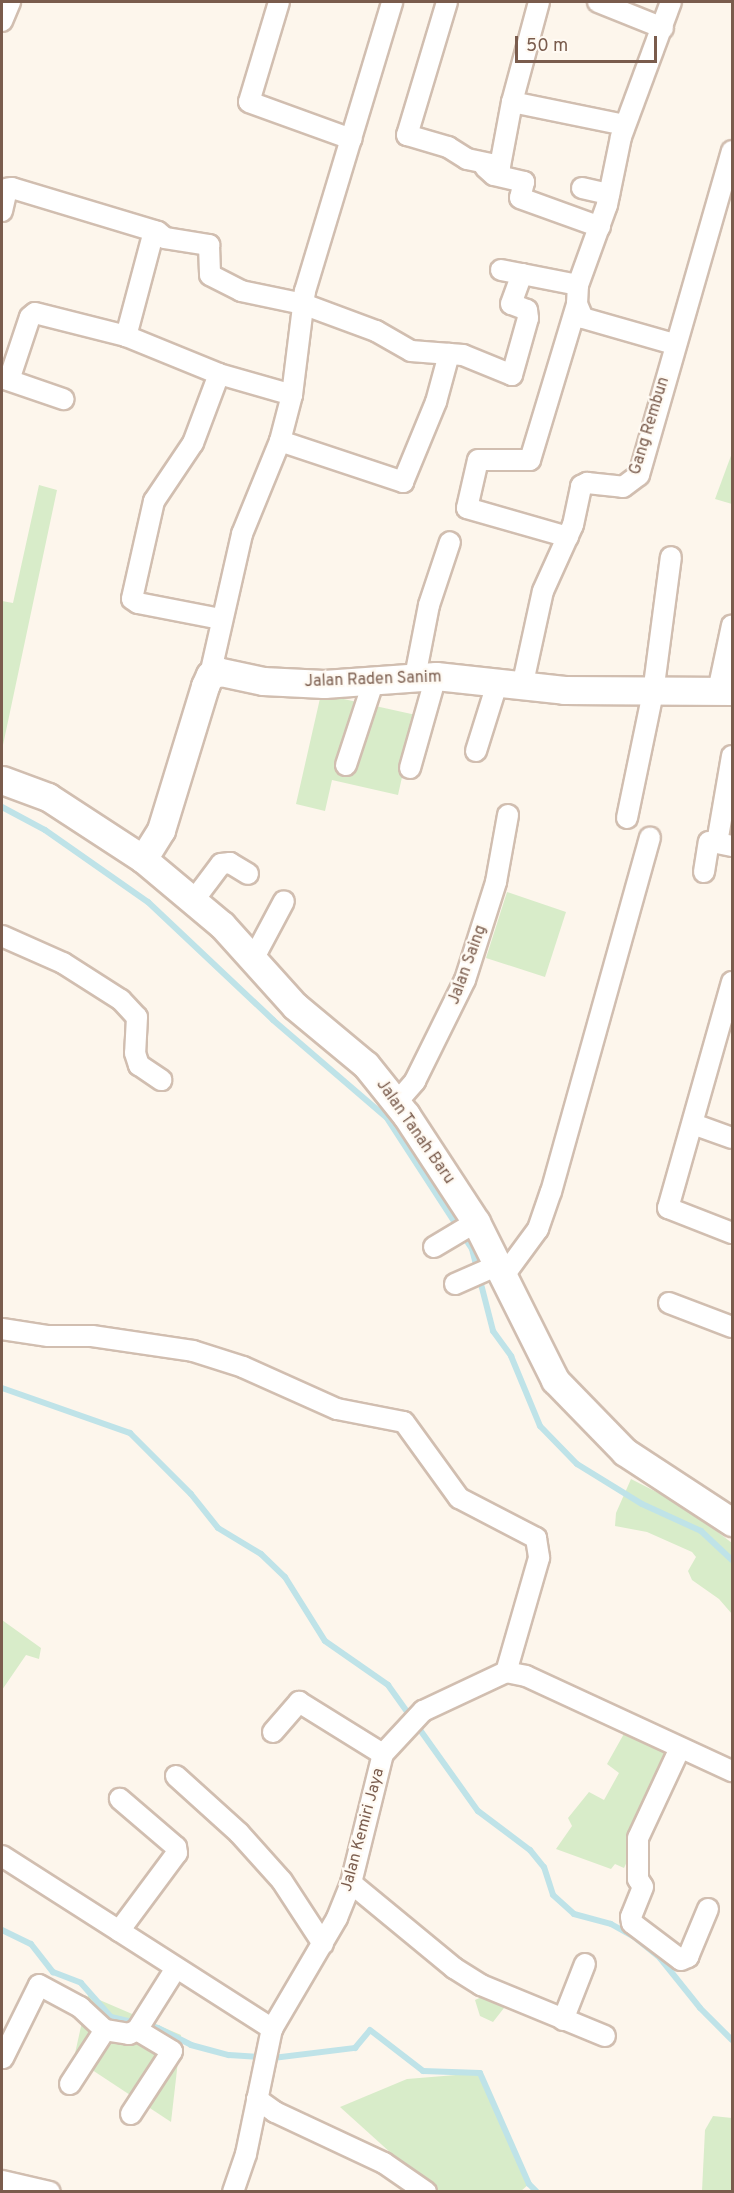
<!DOCTYPE html>
<style>
body{margin:0}
#map{position:relative;width:734px;height:2193px;overflow:hidden;background:#fdf6ec;font-family:Overpass,sans-serif}
div>[style]{position:absolute}
.green>*{inset:0;background:#d8ecc9}
.stream>*{height:6px;margin:-3px;padding:0 3px;transform-origin:3px;border-radius:3px;background:#bfe3e8}
.roads{filter:drop-shadow(2px 0 #d1beb0) drop-shadow(-2px 0 #d1beb0) drop-shadow(0 2px #d1beb0) drop-shadow(0 -2px #d1beb0)}
.street>*{height:20px;margin:-10px;padding:0 10px;transform-origin:10px;border-radius:10px;background:#fff}
.secondary>*{height:27px;margin:-13.5px;padding:0 13.5px;transform-origin:13.5px;border-radius:13.5px;background:#fff}
span{translate:-50% -50%;white-space:nowrap;text-align:center;line-height:1.15;-webkit-text-stroke:4.5px #fffaf3;paint-order:stroke}
.street-label{font-size:16px;color:#7a5c4d}
.frame{position:absolute;inset:0;border:3px solid #7a5c4d;pointer-events:none}
.scale{position:absolute;left:515px;top:36px;width:142px;height:27px;box-sizing:border-box;border:3px solid #7a5c4d;border-top:0;padding-left:8px;font-size:18px;line-height:21px;white-space:nowrap;color:#7a5c4d;-webkit-text-stroke:4px #fffaf3;paint-order:stroke}
</style>
<div id="map">
<div class="green">
<i style="clip-path:polygon(732px 453px,732px 504px,715px 499px)"></i>
<i style="clip-path:polygon(39px 485px,57px 490px,3px 745px,2px 601px,13px 603px)"></i>
<i style="clip-path:polygon(321px 694px,416px 715px,398px 795px,332px 780px,325px 811px,296px 804px)"></i>
<i style="clip-path:polygon(507px 892px,566px 912px,545px 977px,486px 958px)"></i>
<i style="clip-path:polygon(631px 1479px,684px 1506px,732px 1543px,732px 1614px,719px 1599px,692px 1580px,688px 1571px,696px 1557px,692px 1552px,647px 1532px,615px 1526px,616px 1513px)"></i>
<i style="clip-path:polygon(2px 1620px,41px 1648px,39px 1659px,26px 1655px,2px 1690px)"></i>
<i style="clip-path:polygon(630px 1723px,680px 1748px,624px 1868px,615px 1864px,611px 1869px,556px 1849px,572px 1826px,568px 1818px,589px 1792px,604px 1800px,619px 1773px,607px 1764px)"></i>
<i style="clip-path:polygon(88px 1995px,181px 2035px,171px 2122px,74px 2058px)"></i>
<i style="clip-path:polygon(486px 1995px,504px 2008px,493px 2022px,480px 2016px,475px 2000px)"></i>
<i style="clip-path:polygon(480px 2073px,529px 2184px,521px 2191px,433px 2191px,340px 2107px,407px 2079px)"></i>
<i style="clip-path:polygon(713px 2116px,732px 2118px,732px 2191px,702px 2191px,705px 2130px)"></i>
</div>
<div class="stream">
<i style="left:2px;top:807px;width:49px;rotate:28.1deg"></i>
<i style="left:45px;top:830px;width:126px;rotate:35deg"></i>
<i style="left:148px;top:902px;width:172px;rotate:43.3deg"></i>
<i style="left:273px;top:1020px;width:150px;rotate:40.7deg"></i>
<i style="left:387px;top:1118px;width:156px;rotate:57deg"></i>
<i style="left:472px;top:1249px;width:85px;rotate:75.6deg"></i>
<i style="left:493px;top:1331px;width:31px;rotate:54deg"></i>
<i style="left:511px;top:1356px;width:76px;rotate:67.5deg"></i>
<i style="left:540px;top:1426px;width:53px;rotate:45.8deg"></i>
<i style="left:577px;top:1464px;width:76px;rotate:31.6deg"></i>
<i style="left:642px;top:1504px;width:65px;rotate:24.6deg"></i>
<i style="left:701px;top:1531px;width:42px;rotate:43.1deg"></i>
<i style="left:2px;top:1388px;width:136px;rotate:19.4deg"></i>
<i style="left:130px;top:1433px;width:86px;rotate:45deg"></i>
<i style="left:191px;top:1494px;width:43px;rotate:51.5deg"></i>
<i style="left:218px;top:1528px;width:50px;rotate:31.2deg"></i>
<i style="left:261px;top:1554px;width:33px;rotate:44deg"></i>
<i style="left:285px;top:1577px;width:75px;rotate:58deg"></i>
<i style="left:325px;top:1641px;width:77px;rotate:34.9deg"></i>
<i style="left:388px;top:1685px;width:155px;rotate:54.5deg"></i>
<i style="left:478px;top:1811px;width:65px;rotate:36.9deg"></i>
<i style="left:530px;top:1850px;width:22px;rotate:51deg"></i>
<i style="left:544px;top:1867px;width:29px;rotate:72deg"></i>
<i style="left:553px;top:1895px;width:28px;rotate:42deg"></i>
<i style="left:574px;top:1914px;width:38px;rotate:15deg"></i>
<i style="left:611px;top:1924px;width:25px;rotate:29deg"></i>
<i style="left:633px;top:1936px;width:35px;rotate:39deg"></i>
<i style="left:660px;top:1958px;width:64px;rotate:51.3deg"></i>
<i style="left:700px;top:2008px;width:45px;rotate:45deg"></i>
<i style="left:2px;top:1930px;width:32px;rotate:26deg"></i>
<i style="left:31px;top:1944px;width:36px;rotate:52deg"></i>
<i style="left:53px;top:1972px;width:30px;rotate:21deg"></i>
<i style="left:81px;top:1983px;width:45px;rotate:48.6deg"></i>
<i style="left:111px;top:2017px;width:48px;rotate:13.2deg"></i>
<i style="left:158px;top:2028px;width:37px;rotate:27deg"></i>
<i style="left:191px;top:2045px;width:39px;rotate:15deg"></i>
<i style="left:229px;top:2055px;width:44px;rotate:3.9deg"></i>
<i style="left:273px;top:2058px;width:83px;rotate:-7deg"></i>
<i style="left:355px;top:2048px;width:23px;rotate:-50deg"></i>
<i style="left:370px;top:2030px;width:67px;rotate:37.7deg"></i>
<i style="left:423px;top:2071px;width:57px;rotate:2deg"></i>
<i style="left:480px;top:2073px;width:121px;rotate:66.2deg"></i>
<i style="left:529px;top:2184px;width:11px;rotate:45deg"></i>
</div>
<div class="roads">
<div class="street">
<i style="left:279px;top:2px;width:104px;rotate:106.7deg"></i>
<i style="left:249px;top:102px;width:109px;rotate:19.9deg"></i>
<i style="left:447px;top:2px;width:139px;rotate:106.7deg"></i>
<i style="left:407px;top:135px;width:43px;rotate:16.3deg"></i>
<i style="left:448px;top:147px;width:22px;rotate:32deg"></i>
<i style="left:467px;top:159px;width:34px;rotate:12deg"></i>
<i style="left:500px;top:166px;width:65px;rotate:-79.4deg"></i>
<i style="left:512px;top:102px;width:104px;rotate:-74.9deg"></i>
<i style="left:598px;top:2px;width:70px;rotate:21.8deg"></i>
<i style="left:2px;top:21px;width:21px;rotate:-67deg"></i>
<i style="left:512px;top:102px;width:115px;rotate:11.5deg"></i>
<i style="left:485px;top:167px;width:12px;rotate:42deg"></i>
<i style="left:494px;top:175px;width:31px;rotate:13deg"></i>
<i style="left:524px;top:182px;width:16px;rotate:104deg"></i>
<i style="left:520px;top:198px;width:85px;rotate:19.9deg"></i>
<i style="left:582px;top:188px;width:28px;rotate:13deg"></i>
<i style="left:2px;top:211px;width:23px;rotate:-77deg"></i>
<i style="left:7px;top:189px;width:5px;rotate:-11deg"></i>
<i style="left:12px;top:188px;width:152px;rotate:16.8deg"></i>
<i style="left:158px;top:232px;width:9px;rotate:41deg"></i>
<i style="left:165px;top:238px;width:45px;rotate:9deg"></i>
<i style="left:209px;top:245px;width:30px;rotate:88deg"></i>
<i style="left:210px;top:275px;width:35px;rotate:27deg"></i>
<i style="left:241px;top:291px;width:63px;rotate:11.8deg"></i>
<i style="left:303px;top:304px;width:78px;rotate:20.3deg"></i>
<i style="left:376px;top:331px;width:40px;rotate:29.7deg"></i>
<i style="left:411px;top:351px;width:52px;rotate:4.4deg"></i>
<i style="left:463px;top:355px;width:53px;rotate:22.2deg"></i>
<i style="left:512px;top:375px;width:59px;rotate:-74.3deg"></i>
<i style="left:528px;top:318px;width:8px;rotate:-97deg"></i>
<i style="left:527px;top:310px;width:17px;rotate:-159deg"></i>
<i style="left:511px;top:304px;width:32px;rotate:-70deg"></i>
<i style="left:522px;top:274px;width:57px;rotate:11.1deg"></i>
<i style="left:154px;top:231px;width:109px;rotate:104.9deg"></i>
<i style="left:126px;top:336px;width:100px;rotate:22.2deg"></i>
<i style="left:219px;top:374px;width:76px;rotate:16deg"></i>
<i style="left:501px;top:270px;width:21px;rotate:11deg"></i>
<i style="left:577px;top:304px;width:15px;rotate:67deg"></i>
<i style="left:583px;top:318px;width:95px;rotate:15.9deg"></i>
<i style="left:219px;top:374px;width:74px;rotate:110.6deg"></i>
<i style="left:193px;top:443px;width:70px;rotate:123.9deg"></i>
<i style="left:154px;top:501px;width:100px;rotate:102.7deg"></i>
<i style="left:132px;top:599px;width:7px;rotate:34deg"></i>
<i style="left:138px;top:603px;width:84px;rotate:11deg"></i>
<i style="left:2px;top:378px;width:65px;rotate:19deg"></i>
<i style="left:9px;top:380px;width:66px;rotate:-71.6deg"></i>
<i style="left:30px;top:317px;width:6px;rotate:-39deg"></i>
<i style="left:35px;top:313px;width:94px;rotate:14.2deg"></i>
<i style="left:280px;top:441px;width:130px;rotate:18.4deg"></i>
<i style="left:403px;top:482px;width:87px;rotate:-67.6deg"></i>
<i style="left:436px;top:402px;width:50px;rotate:-74.8deg"></i>
<i style="left:568px;top:537px;width:105px;rotate:-164deg"></i>
<i style="left:467px;top:508px;width:49px;rotate:-77.1deg"></i>
<i style="left:478px;top:460px;width:52px"></i>
<i style="left:530px;top:460px;width:163px;rotate:-73.2deg"></i>
<i style="left:577px;top:304px;width:19px;rotate:-87deg"></i>
<i style="left:578px;top:285px;width:85px;rotate:-70.1deg"></i>
<i style="left:607px;top:205px;width:69px;rotate:-78.4deg"></i>
<i style="left:621px;top:137px;width:144px;rotate:-69.7deg"></i>
<i style="left:210px;top:675px;width:145px;rotate:-77.2deg"></i>
<i style="left:242px;top:534px;width:100px;rotate:-67.8deg"></i>
<i style="left:280px;top:441px;width:48px;rotate:-75.4deg"></i>
<i style="left:292px;top:395px;width:105px;rotate:-82.9deg"></i>
<i style="left:305px;top:291px;width:302px;rotate:-73.2deg"></i>
<i style="left:415px;top:677px;width:73px;rotate:-79deg"></i>
<i style="left:429px;top:605px;width:66px;rotate:-71.6deg"></i>
<i style="left:522px;top:687px;width:98px;rotate:-77.7deg"></i>
<i style="left:543px;top:591px;width:72px;rotate:-65.6deg"></i>
<i style="left:573px;top:525px;width:40px;rotate:-78deg"></i>
<i style="left:581px;top:486px;width:7px;rotate:-27deg"></i>
<i style="left:587px;top:483px;width:36px;rotate:6deg"></i>
<i style="left:623px;top:487px;width:20px;rotate:-37deg"></i>
<i style="left:639px;top:475px;width:337px;rotate:-74deg"></i>
<i style="left:718px;top:691px;width:67px;rotate:-78deg"></i>
<i style="left:476px;top:751px;width:70px;rotate:-72.6deg"></i>
<i style="left:732px;top:756px;width:88px;rotate:99.8deg"></i>
<i style="left:717px;top:843px;width:15px;rotate:11deg"></i>
<i style="left:346px;top:765px;width:89px;rotate:-71.8deg"></i>
<i style="left:410px;top:768px;width:96px;rotate:-74.2deg"></i>
<i style="left:627px;top:818px;width:128px;rotate:-78.3deg"></i>
<i style="left:653px;top:693px;width:137px;rotate:-82.5deg"></i>
<i style="left:704px;top:872px;width:30px;rotate:-81deg"></i>
<i style="left:709px;top:842px;width:8px;rotate:7deg"></i>
<i style="left:194px;top:900px;width:45px;rotate:-53.1deg"></i>
<i style="left:221px;top:864px;width:9px;rotate:-6deg"></i>
<i style="left:230px;top:863px;width:21px;rotate:31deg"></i>
<i style="left:2px;top:936px;width:67px;rotate:23.9deg"></i>
<i style="left:63px;top:963px;width:69px;rotate:32.5deg"></i>
<i style="left:121px;top:1000px;width:23px;rotate:47deg"></i>
<i style="left:137px;top:1017px;width:36px;rotate:93deg"></i>
<i style="left:135px;top:1053px;width:13px;rotate:72deg"></i>
<i style="left:139px;top:1065px;width:27px;rotate:34deg"></i>
<i style="left:249px;top:958px;width:12px;rotate:-42deg"></i>
<i style="left:258px;top:950px;width:55px;rotate:-62deg"></i>
<i style="left:732px;top:982px;width:235px;rotate:105.8deg"></i>
<i style="left:668px;top:1208px;width:69px;rotate:21.3deg"></i>
<i style="left:397px;top:1102px;width:28px;rotate:-49deg"></i>
<i style="left:415px;top:1081px;width:113px;rotate:-63.7deg"></i>
<i style="left:465px;top:980px;width:103px;rotate:-72.4deg"></i>
<i style="left:496px;top:882px;width:68px;rotate:-79.8deg"></i>
<i style="left:693px;top:1124px;width:41px;rotate:19.7deg"></i>
<i style="left:434px;top:1247px;width:49px;rotate:-30.8deg"></i>
<i style="left:502px;top:1278px;width:61px;rotate:-53.7deg"></i>
<i style="left:538px;top:1229px;width:39px;rotate:-71deg"></i>
<i style="left:551px;top:1192px;width:368px;rotate:-74.4deg"></i>
<i style="left:455px;top:1284px;width:45px;rotate:-23.7deg"></i>
<i style="left:669px;top:1303px;width:67px;rotate:20.9deg"></i>
<i style="left:2px;top:1329px;width:47px;rotate:8.7deg"></i>
<i style="left:48px;top:1336px;width:44px"></i>
<i style="left:92px;top:1336px;width:102px;rotate:8.4deg"></i>
<i style="left:193px;top:1351px;width:52px;rotate:17.7deg"></i>
<i style="left:243px;top:1367px;width:103px;rotate:24.1deg"></i>
<i style="left:337px;top:1409px;width:68px;rotate:11deg"></i>
<i style="left:404px;top:1422px;width:94px;rotate:54.1deg"></i>
<i style="left:459px;top:1498px;width:87px;rotate:27.5deg"></i>
<i style="left:536px;top:1538px;width:20px;rotate:81deg"></i>
<i style="left:539px;top:1558px;width:119px;rotate:106.1deg"></i>
<i style="left:273px;top:1732px;width:40px;rotate:-49deg"></i>
<i style="left:299px;top:1702px;width:99px;rotate:31.8deg"></i>
<i style="left:680px;top:1748px;width:99px;rotate:115deg"></i>
<i style="left:638px;top:1838px;width:41px;rotate:90deg"></i>
<i style="left:638px;top:1879px;width:9px;rotate:58deg"></i>
<i style="left:643px;top:1887px;width:32px;rotate:112deg"></i>
<i style="left:631px;top:1917px;width:6px;rotate:81deg"></i>
<i style="left:632px;top:1923px;width:61px;rotate:37.1deg"></i>
<i style="left:681px;top:1960px;width:8px;rotate:-23deg"></i>
<i style="left:688px;top:1957px;width:52px;rotate:-67.4deg"></i>
<i style="left:176px;top:1776px;width:85px;rotate:42.1deg"></i>
<i style="left:239px;top:1833px;width:64px;rotate:48.1deg"></i>
<i style="left:282px;top:1881px;width:75px;rotate:56.9deg"></i>
<i style="left:2px;top:1856px;width:321px;rotate:32.6deg"></i>
<i style="left:351px;top:1883px;width:134px;rotate:39.5deg"></i>
<i style="left:454px;top:1968px;width:32px;rotate:32deg"></i>
<i style="left:481px;top:1985px;width:134px;rotate:22.4deg"></i>
<i style="left:119px;top:1931px;width:97px;rotate:-53.4deg"></i>
<i style="left:177px;top:1853px;width:6px;rotate:-99deg"></i>
<i style="left:176px;top:1847px;width:74px;rotate:-139.4deg"></i>
<i style="left:563px;top:2020px;width:60px;rotate:-68.6deg"></i>
<i style="left:3px;top:2058px;width:81px;rotate:-63.7deg"></i>
<i style="left:39px;top:1985px;width:47px;rotate:28.2deg"></i>
<i style="left:80px;top:2007px;width:34px;rotate:43deg"></i>
<i style="left:70px;top:2084px;width:64px;rotate:-57.1deg"></i>
<i style="left:105px;top:2030px;width:24px;rotate:9deg"></i>
<i style="left:129px;top:2034px;width:9px;rotate:-27deg"></i>
<i style="left:137px;top:2030px;width:73px;rotate:-57.8deg"></i>
<i style="left:257px;top:2099px;width:22px;rotate:36deg"></i>
<i style="left:275px;top:2112px;width:120px;rotate:25.1deg"></i>
<i style="left:384px;top:2163px;width:51px;rotate:34.6deg"></i>
<i style="left:131px;top:2114px;width:75px;rotate:-56.9deg"></i>
<i style="left:172px;top:2051px;width:41px;rotate:-149deg"></i>
<i style="left:2px;top:2181px;width:49px;rotate:12.9deg"></i>
<i style="left:233px;top:2192px;width:40px;rotate:-71.1deg"></i>
<i style="left:246px;top:2154px;width:128px;rotate:-78.3deg"></i>
<i style="left:272px;top:2029px;width:129px;rotate:-59.6deg"></i>
<i style="left:337px;top:1918px;width:38px;rotate:-68deg"></i>
<i style="left:351px;top:1883px;width:133px;rotate:-76.1deg"></i>
<i style="left:383px;top:1754px;width:59px;rotate:-47.1deg"></i>
<i style="left:423px;top:1711px;width:92px;rotate:-25.2deg"></i>
<i style="left:506px;top:1672px;width:20px;rotate:11deg"></i>
<i style="left:526px;top:1676px;width:227px;rotate:24.8deg"></i>
</div>
<div class="secondary">
<i style="left:2px;top:780px;width:49px;rotate:20.3deg"></i>
<i style="left:48px;top:797px;width:113px;rotate:33.1deg"></i>
<i style="left:143px;top:859px;width:103px;rotate:39.9deg"></i>
<i style="left:222px;top:925px;width:109px;rotate:48deg"></i>
<i style="left:295px;top:1006px;width:92px;rotate:39.7deg"></i>
<i style="left:366px;top:1065px;width:64px;rotate:51.3deg"></i>
<i style="left:406px;top:1115px;width:128px;rotate:56.8deg"></i>
<i style="left:476px;top:1222px;width:177px;rotate:63.4deg"></i>
<i style="left:555px;top:1380px;width:100px;rotate:45.8deg"></i>
<i style="left:625px;top:1452px;width:128px;rotate:33.2deg"></i>
<i style="left:143px;top:859px;width:34px;rotate:-58deg"></i>
<i style="left:161px;top:830px;width:151px;rotate:-73deg"></i>
<i style="left:205px;top:686px;width:12px;rotate:-66deg"></i>
<i style="left:210px;top:675px;width:11px;rotate:-15deg"></i>
<i style="left:221px;top:672px;width:43px;rotate:12.1deg"></i>
<i style="left:263px;top:681px;width:61px;rotate:2.8deg"></i>
<i style="left:324px;top:684px;width:112px;rotate:-4.1deg"></i>
<i style="left:436px;top:676px;width:129px;rotate:6.2deg"></i>
<i style="left:564px;top:690px;width:168px;rotate:0.3deg"></i>
</div>
</div>
<div class="street-label">
<span style="left:650px;top:426px;rotate:-73deg">Gang Rembun</span>
<span style="left:373px;top:680px;rotate:-2deg">Jalan Raden Sanim</span>
<span style="left:468px;top:965px;rotate:-70deg">Jalan Saing</span>
<span style="left:415px;top:1132px;rotate:55deg">Jalan Tanah Baru</span>
<span style="left:363px;top:1830px;rotate:-75deg">Jalan Kemiri Jaya</span>
</div>
<div class="frame"></div>
<div class="scale">50 m</div>
</div>
